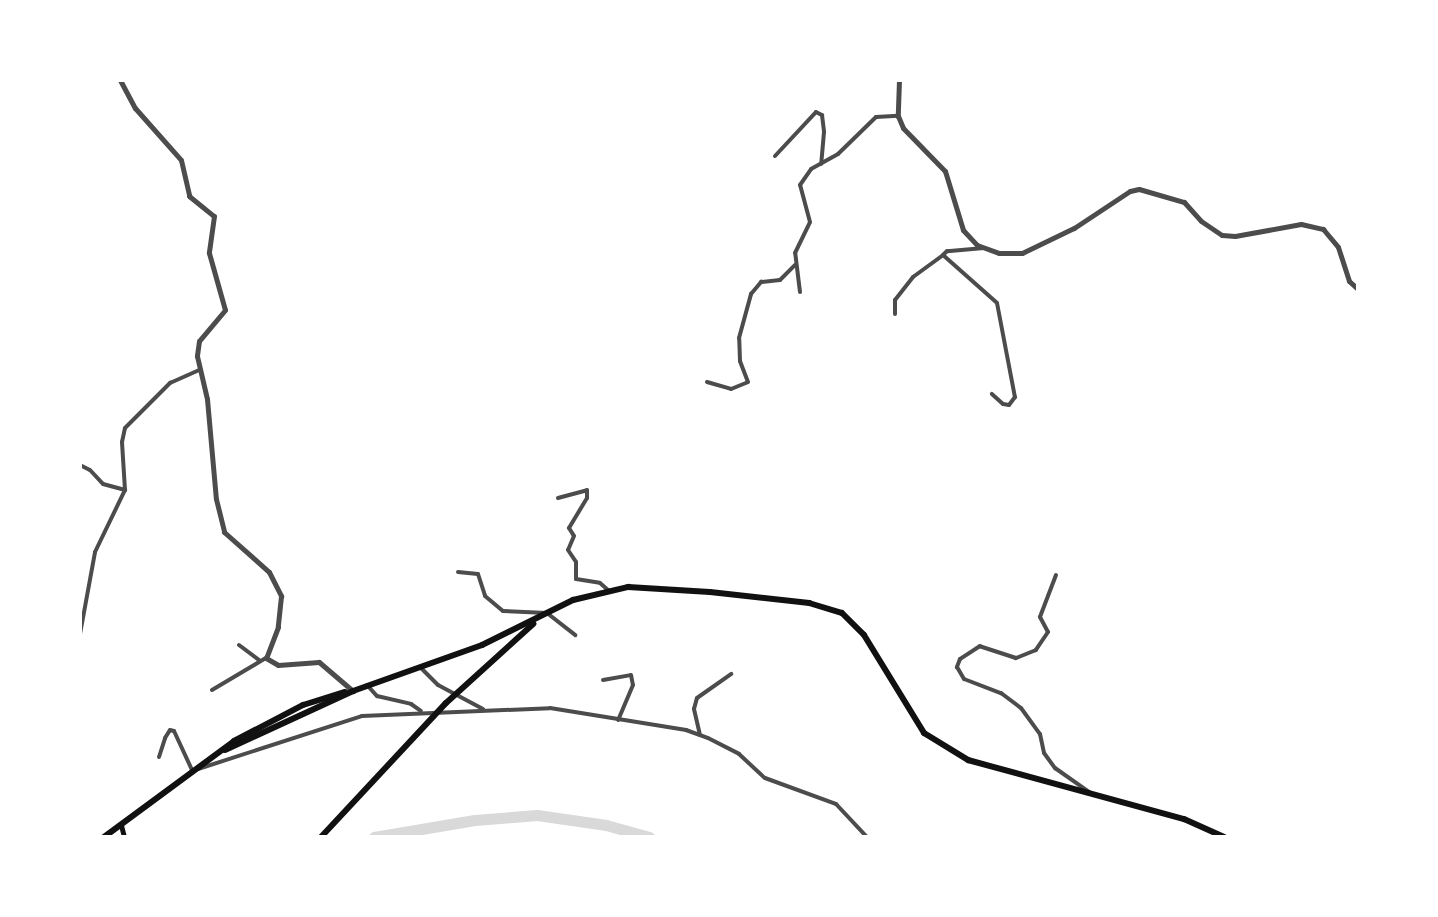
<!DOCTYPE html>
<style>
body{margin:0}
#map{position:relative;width:1438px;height:917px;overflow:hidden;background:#fff;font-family:Rubik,sans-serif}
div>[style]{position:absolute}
.river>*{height:11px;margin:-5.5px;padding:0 5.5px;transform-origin:5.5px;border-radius:5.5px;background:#d9d9d9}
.minor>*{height:4px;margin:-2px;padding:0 2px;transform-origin:2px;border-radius:2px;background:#4c4c4c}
.tertiary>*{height:5px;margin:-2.5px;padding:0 2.5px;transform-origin:2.5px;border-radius:2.5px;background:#4c4c4c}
.secondary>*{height:5px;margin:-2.5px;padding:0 2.5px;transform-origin:2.5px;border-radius:2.5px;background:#111}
.primary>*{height:6px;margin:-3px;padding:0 3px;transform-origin:3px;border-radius:3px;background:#111}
span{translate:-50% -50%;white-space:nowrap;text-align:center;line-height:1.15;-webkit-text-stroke:7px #fff;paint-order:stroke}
.frame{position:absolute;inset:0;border:82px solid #fff;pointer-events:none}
</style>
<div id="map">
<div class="river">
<i style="left:374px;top:837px;width:102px;rotate:-9.6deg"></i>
<i style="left:475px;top:820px;width:62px;rotate:-4.6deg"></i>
<i style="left:537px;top:815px;width:70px;rotate:8.2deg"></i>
<i style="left:606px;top:825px;width:45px;rotate:15.6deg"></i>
</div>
<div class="minor">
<i style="left:775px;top:156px;width:60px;rotate:-47deg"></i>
<i style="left:816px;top:112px;width:7px;rotate:27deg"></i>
<i style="left:822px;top:115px;width:17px;rotate:83deg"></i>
<i style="left:824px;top:132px;width:32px;rotate:95deg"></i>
<i style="left:984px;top:248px;width:37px;rotate:175deg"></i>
<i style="left:947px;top:251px;width:6px;rotate:135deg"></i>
<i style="left:943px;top:255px;width:72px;rotate:41.6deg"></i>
<i style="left:997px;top:303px;width:96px;rotate:79.2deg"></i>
<i style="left:1015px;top:397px;width:10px;rotate:127deg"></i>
<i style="left:1009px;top:405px;width:6px;rotate:-171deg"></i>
<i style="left:1003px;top:404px;width:15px;rotate:-138deg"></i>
<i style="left:800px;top:292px;width:39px;rotate:-97deg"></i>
<i style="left:795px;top:253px;width:34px;rotate:-64deg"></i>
<i style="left:810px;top:222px;width:38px;rotate:-105deg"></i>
<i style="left:800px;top:185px;width:19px;rotate:-55deg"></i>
<i style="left:811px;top:169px;width:31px;rotate:-29deg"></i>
<i style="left:838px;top:154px;width:53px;rotate:-44.2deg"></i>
<i style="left:876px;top:117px;width:22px;rotate:-3deg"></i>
<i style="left:895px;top:314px;width:14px;rotate:-90deg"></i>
<i style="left:895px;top:300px;width:29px;rotate:-52deg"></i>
<i style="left:913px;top:277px;width:37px;rotate:-36deg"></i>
<i style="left:707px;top:382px;width:25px;rotate:16deg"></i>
<i style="left:731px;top:389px;width:18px;rotate:-22deg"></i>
<i style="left:748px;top:382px;width:22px;rotate:-111deg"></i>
<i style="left:740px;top:361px;width:23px;rotate:-92deg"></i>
<i style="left:739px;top:338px;width:46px;rotate:-74.7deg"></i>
<i style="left:751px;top:294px;width:16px;rotate:-50deg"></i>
<i style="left:761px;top:282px;width:19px;rotate:-6deg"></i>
<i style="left:780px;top:280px;width:21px;rotate:-45deg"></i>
<i style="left:80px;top:465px;width:11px;rotate:27deg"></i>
<i style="left:90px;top:470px;width:19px;rotate:47deg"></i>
<i style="left:103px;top:484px;width:23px;rotate:15deg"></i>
<i style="left:558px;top:498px;width:30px;rotate:-15deg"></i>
<i style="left:587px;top:490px;width:8px;rotate:90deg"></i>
<i style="left:587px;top:498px;width:35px;rotate:121deg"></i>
<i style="left:569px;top:528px;width:9px;rotate:58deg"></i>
<i style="left:574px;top:536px;width:15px;rotate:113deg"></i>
<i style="left:568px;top:550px;width:14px;rotate:56deg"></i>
<i style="left:576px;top:562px;width:17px;rotate:90deg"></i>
<i style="left:576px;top:579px;width:24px;rotate:9deg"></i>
<i style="left:600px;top:583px;width:11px;rotate:41deg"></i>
<i style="left:458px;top:572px;width:20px;rotate:6deg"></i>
<i style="left:478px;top:574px;width:23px;rotate:72deg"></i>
<i style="left:485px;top:596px;width:23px;rotate:40deg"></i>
<i style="left:503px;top:611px;width:44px;rotate:2.6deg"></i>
<i style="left:547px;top:613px;width:36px;rotate:38deg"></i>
<i style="left:1056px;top:575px;width:45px;rotate:110.9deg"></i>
<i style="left:1040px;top:617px;width:17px;rotate:62deg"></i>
<i style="left:1048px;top:632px;width:22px;rotate:124deg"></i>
<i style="left:1036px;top:650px;width:22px;rotate:158deg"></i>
<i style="left:1016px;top:658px;width:38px;rotate:-162deg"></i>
<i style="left:980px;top:646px;width:24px;rotate:147deg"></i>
<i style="left:960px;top:659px;width:9px;rotate:111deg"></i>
<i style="left:957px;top:667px;width:14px;rotate:60deg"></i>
<i style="left:964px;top:679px;width:40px;rotate:21deg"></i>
<i style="left:1001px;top:693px;width:25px;rotate:37deg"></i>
<i style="left:1021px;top:708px;width:32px;rotate:54deg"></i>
<i style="left:1040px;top:734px;width:19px;rotate:78deg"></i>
<i style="left:1044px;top:753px;width:19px;rotate:54deg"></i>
<i style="left:1055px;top:768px;width:42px;rotate:35.2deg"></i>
<i style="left:80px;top:634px;width:83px;rotate:-79.6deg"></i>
<i style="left:95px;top:552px;width:69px;rotate:-64.2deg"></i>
<i style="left:125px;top:490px;width:48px;rotate:-93.6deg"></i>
<i style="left:122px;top:442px;width:14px;rotate:-78deg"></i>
<i style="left:125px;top:428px;width:64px;rotate:-45deg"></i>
<i style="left:170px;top:383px;width:32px;rotate:-24deg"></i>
<i style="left:239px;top:645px;width:26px;rotate:37deg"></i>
<i style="left:421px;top:668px;width:24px;rotate:45deg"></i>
<i style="left:438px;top:685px;width:51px;rotate:28.1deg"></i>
<i style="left:603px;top:680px;width:28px;rotate:-10deg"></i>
<i style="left:631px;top:675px;width:10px;rotate:79deg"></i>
<i style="left:633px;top:685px;width:38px;rotate:113deg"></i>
<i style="left:367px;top:685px;width:15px;rotate:48deg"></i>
<i style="left:377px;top:696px;width:35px;rotate:13deg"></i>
<i style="left:411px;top:704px;width:12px;rotate:35deg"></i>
<i style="left:212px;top:690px;width:63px;rotate:-30.7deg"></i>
<i style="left:700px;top:735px;width:27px;rotate:-103deg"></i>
<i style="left:694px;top:709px;width:11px;rotate:-75deg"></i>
<i style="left:697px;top:698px;width:42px;rotate:-35.2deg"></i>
<i style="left:159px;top:757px;width:20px;rotate:-72deg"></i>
<i style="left:165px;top:738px;width:9px;rotate:-58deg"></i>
<i style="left:170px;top:730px;width:4px;rotate:14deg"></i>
<i style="left:174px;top:731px;width:43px;rotate:65.2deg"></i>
<i style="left:198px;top:769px;width:172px;rotate:-17.9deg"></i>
<i style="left:362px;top:716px;width:188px;rotate:-2.4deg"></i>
<i style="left:550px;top:708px;width:138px;rotate:9.2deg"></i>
<i style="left:686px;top:730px;width:23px;rotate:20deg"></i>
<i style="left:708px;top:738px;width:35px;rotate:27deg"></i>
<i style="left:739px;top:754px;width:35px;rotate:43deg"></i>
<i style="left:765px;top:778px;width:76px;rotate:20.1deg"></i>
<i style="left:836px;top:804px;width:45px;rotate:46.8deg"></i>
</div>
<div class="tertiary">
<i style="left:120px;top:80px;width:32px;rotate:62deg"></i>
<i style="left:135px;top:108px;width:69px;rotate:48.5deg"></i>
<i style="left:181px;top:160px;width:37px;rotate:77deg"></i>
<i style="left:189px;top:196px;width:32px;rotate:39deg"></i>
<i style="left:214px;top:216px;width:37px;rotate:98deg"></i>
<i style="left:209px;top:253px;width:59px;rotate:74.3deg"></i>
<i style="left:225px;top:310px;width:40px;rotate:130deg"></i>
<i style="left:199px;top:341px;width:15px;rotate:98deg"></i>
<i style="left:197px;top:356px;width:44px;rotate:76.9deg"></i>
<i style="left:207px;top:399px;width:100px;rotate:84.9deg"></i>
<i style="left:216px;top:499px;width:34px;rotate:76deg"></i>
<i style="left:224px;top:532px;width:60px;rotate:41.6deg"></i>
<i style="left:269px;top:572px;width:27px;rotate:63deg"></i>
<i style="left:281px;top:596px;width:31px;rotate:96deg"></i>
<i style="left:278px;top:627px;width:33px;rotate:111deg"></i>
<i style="left:266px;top:658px;width:14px;rotate:30deg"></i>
<i style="left:278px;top:665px;width:41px;rotate:-4.2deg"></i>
<i style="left:319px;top:662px;width:45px;rotate:40.5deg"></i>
<i style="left:899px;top:80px;width:36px;rotate:92deg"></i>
<i style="left:898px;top:116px;width:13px;rotate:67deg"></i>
<i style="left:903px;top:128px;width:60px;rotate:45.7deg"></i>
<i style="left:945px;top:171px;width:62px;rotate:73deg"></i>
<i style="left:963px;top:230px;width:21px;rotate:47deg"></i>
<i style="left:977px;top:245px;width:23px;rotate:20deg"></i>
<i style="left:999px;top:253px;width:23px"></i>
<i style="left:1022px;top:253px;width:58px;rotate:-25.7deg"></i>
<i style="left:1074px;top:228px;width:67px;rotate:-33.5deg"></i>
<i style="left:1130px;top:191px;width:9px;rotate:-13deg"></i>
<i style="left:1139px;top:189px;width:47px;rotate:16.1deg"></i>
<i style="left:1184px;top:202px;width:25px;rotate:48deg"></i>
<i style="left:1201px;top:221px;width:25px;rotate:34deg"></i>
<i style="left:1222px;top:235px;width:13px;rotate:4deg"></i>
<i style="left:1235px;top:236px;width:67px;rotate:-10.3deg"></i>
<i style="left:1301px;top:224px;width:23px;rotate:13deg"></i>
<i style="left:1323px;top:229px;width:23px;rotate:50deg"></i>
<i style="left:1338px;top:247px;width:36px;rotate:72deg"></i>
<i style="left:1349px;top:281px;width:12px;rotate:42deg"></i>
</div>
<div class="secondary">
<i style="left:121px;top:825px;width:12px;rotate:76deg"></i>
</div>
<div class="primary">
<i style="left:225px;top:750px;width:141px;rotate:-24.7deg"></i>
<i style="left:353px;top:691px;width:137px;rotate:-19.6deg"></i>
<i style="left:482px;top:645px;width:102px;rotate:-26.3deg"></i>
<i style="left:573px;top:600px;width:57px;rotate:-13.3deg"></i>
<i style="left:628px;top:587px;width:82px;rotate:3.5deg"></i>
<i style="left:710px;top:592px;width:100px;rotate:6.3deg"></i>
<i style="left:809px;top:603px;width:34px;rotate:17deg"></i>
<i style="left:842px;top:613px;width:31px;rotate:45deg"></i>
<i style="left:864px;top:635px;width:115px;rotate:58.5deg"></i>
<i style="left:924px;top:733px;width:52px;rotate:31.5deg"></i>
<i style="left:968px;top:760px;width:224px;rotate:15.3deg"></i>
<i style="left:1184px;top:819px;width:44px;rotate:24.2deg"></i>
<i style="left:104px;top:837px;width:162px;rotate:-36.4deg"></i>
<i style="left:234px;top:741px;width:78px;rotate:-27.6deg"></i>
<i style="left:303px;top:705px;width:44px;rotate:-17.2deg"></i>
<i style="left:321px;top:837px;width:183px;rotate:-47deg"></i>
<i style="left:446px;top:703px;width:118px;rotate:-42.2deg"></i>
</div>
<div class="frame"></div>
</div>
